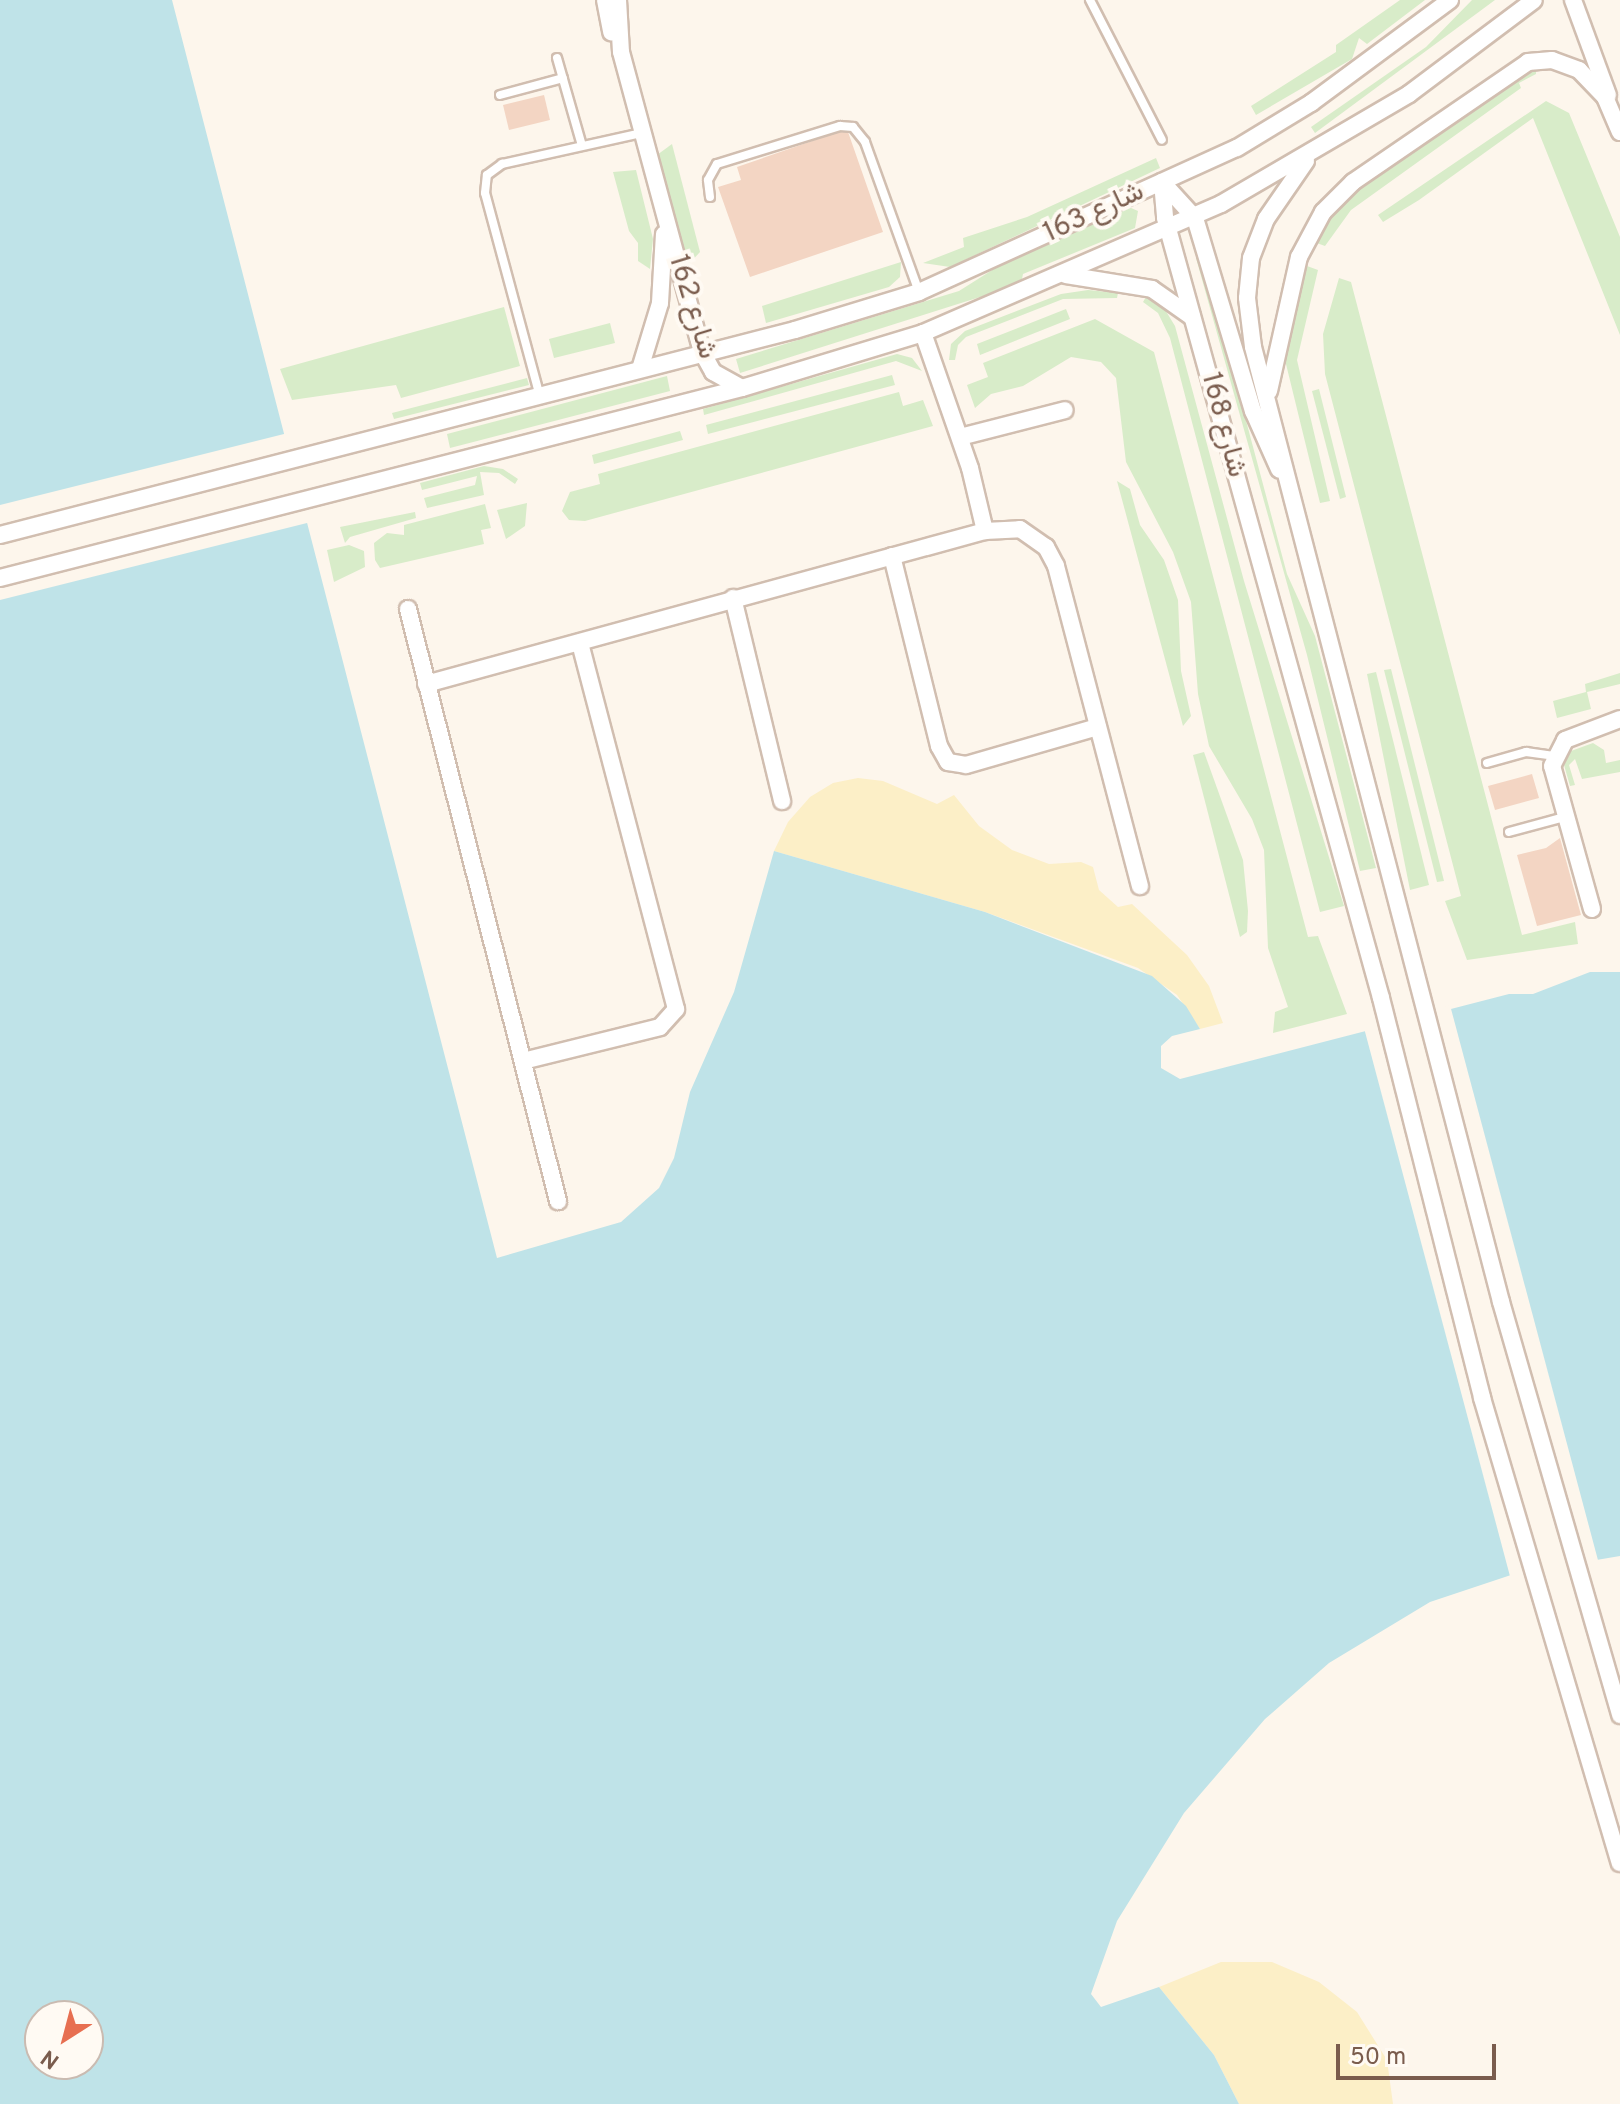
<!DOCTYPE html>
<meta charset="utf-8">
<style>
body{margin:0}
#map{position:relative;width:1620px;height:2104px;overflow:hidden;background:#fdf6ec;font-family:Overpass,Vazirmatn,sans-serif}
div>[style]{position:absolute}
.green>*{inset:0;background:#d8ecc9}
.sand>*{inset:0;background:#fcefc7}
.water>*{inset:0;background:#bfe3e8}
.pier>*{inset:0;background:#fdf6ec}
.building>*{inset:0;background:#f3d5c3}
.roads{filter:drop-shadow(2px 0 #d1beb0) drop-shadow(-2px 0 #d1beb0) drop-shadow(0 2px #d1beb0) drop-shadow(0 -2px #d1beb0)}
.service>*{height:8px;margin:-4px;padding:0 4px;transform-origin:4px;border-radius:4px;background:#fff}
.minor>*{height:16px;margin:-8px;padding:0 8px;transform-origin:8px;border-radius:8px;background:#fff}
span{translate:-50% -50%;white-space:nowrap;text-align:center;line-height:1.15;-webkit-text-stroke:8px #fffaf3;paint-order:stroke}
.street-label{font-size:28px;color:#7a5c4d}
.north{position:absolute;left:24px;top:2000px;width:80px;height:80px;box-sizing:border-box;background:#fffaf3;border:2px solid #cabbb1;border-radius:50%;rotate:216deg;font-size:22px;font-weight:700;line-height:32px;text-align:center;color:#7a5c4d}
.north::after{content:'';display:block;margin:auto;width:28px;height:36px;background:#e76f51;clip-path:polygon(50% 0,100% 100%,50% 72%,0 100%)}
.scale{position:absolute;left:1336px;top:2044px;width:160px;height:36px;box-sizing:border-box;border:4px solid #7a5c4d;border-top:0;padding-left:10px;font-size:24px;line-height:28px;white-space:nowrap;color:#7a5c4d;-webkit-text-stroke:6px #fffaf3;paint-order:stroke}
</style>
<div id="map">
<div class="green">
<i style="clip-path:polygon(1400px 0,1425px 0,1367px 44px,1359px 38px,1352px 59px,1256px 115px,1251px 106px,1336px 52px,1336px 45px)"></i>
<i style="clip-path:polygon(1472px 0,1495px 0,1315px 133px,1311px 127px,1426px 47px)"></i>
<i style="clip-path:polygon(1536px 69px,1536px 74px,1519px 83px,1521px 88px,1351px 210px,1325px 246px,1314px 242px,1332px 213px,1357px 190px)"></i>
<i style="clip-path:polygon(1546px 101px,1569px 113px,1620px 237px,1620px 335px,1533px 118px,1419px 200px,1383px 222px,1378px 215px)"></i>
<i style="clip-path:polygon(672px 144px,700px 252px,688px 265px,657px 155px)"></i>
<i style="clip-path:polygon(1156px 158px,1160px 168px,950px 267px,923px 263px,964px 247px,963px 238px,1027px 217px)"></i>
<i style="clip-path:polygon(636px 170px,653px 239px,650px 269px,638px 261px,638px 243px,629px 231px,613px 172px)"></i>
<i style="clip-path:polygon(1122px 204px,1138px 211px,1135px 228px,1023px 274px,1021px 284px,740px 373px,736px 359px,959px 291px,997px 267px)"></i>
<i style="clip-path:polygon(1202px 256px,1287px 574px,1315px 636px,1376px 868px,1360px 871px,1307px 655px,1196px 258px)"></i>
<i style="clip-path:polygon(901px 262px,900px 277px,889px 287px,766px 323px,762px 306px)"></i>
<i style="clip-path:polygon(1307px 266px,1318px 270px,1297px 360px,1330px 501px,1320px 503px,1285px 360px)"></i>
<i style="clip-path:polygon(1339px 278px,1351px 282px,1522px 935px,1575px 922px,1578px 944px,1467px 960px,1445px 901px,1461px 896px,1325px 374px,1323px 334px)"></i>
<i style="clip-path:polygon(1088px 290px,1118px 293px,1117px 298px,1063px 299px,966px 337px,958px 345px,955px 360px,949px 360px,951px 344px,965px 331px,1061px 294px)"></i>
<i style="clip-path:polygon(1146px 297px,1164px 308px,1175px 326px,1244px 581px,1344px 906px,1320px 912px,1170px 338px,1158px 313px,1143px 302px)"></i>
<i style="clip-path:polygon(504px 307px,520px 366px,401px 398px,396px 385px,292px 400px,280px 369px)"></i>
<i style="clip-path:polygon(1066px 309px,1070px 319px,980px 355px,977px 344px)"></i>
<i style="clip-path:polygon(1095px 319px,1154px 352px,1308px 937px,1318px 936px,1347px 1014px,1273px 1033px,1275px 1012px,1288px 1007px,1268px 948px,1264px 850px,1252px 819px,1209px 746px,1198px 694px,1191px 602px,1173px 552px,1126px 462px,1116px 378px,1101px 362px,1071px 357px,1023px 386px,991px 394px,975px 408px,967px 385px,988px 377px,983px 363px)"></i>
<i style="clip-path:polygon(610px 323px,615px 343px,554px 358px,549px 339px)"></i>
<i style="clip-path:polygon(897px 354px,912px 358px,922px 371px,896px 361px,704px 415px,703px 409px)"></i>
<i style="clip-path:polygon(892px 375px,895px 385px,708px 434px,706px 425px)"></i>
<i style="clip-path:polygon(667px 376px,670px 391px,450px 448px,447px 434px)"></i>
<i style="clip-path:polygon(527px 378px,529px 385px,394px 419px,392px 413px)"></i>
<i style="clip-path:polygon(1319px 389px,1346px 497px,1340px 499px,1312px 391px)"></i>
<i style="clip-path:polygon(899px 392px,903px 406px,923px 400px,933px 426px,585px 521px,569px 520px,562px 511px,570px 492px,600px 484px,598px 474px)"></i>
<i style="clip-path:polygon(680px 431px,683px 440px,594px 464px,592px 455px)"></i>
<i style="clip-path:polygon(484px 466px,503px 469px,518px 479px,515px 484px,499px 473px,480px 472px,484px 495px,427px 508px,424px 498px,475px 485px,477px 476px,422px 490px,420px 483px)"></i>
<i style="clip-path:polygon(1117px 481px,1130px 489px,1140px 525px,1164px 560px,1178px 600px,1181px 671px,1191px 716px,1183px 726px)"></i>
<i style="clip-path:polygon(527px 503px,525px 526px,506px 539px,497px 510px)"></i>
<i style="clip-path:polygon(485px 504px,491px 528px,481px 530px,484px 544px,380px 568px,375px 560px,374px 543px,387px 533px,404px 535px,404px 525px)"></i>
<i style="clip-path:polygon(415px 512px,416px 518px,350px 537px,345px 543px,340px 527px)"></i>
<i style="clip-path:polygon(349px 545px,364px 551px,365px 567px,334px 582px,327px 550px)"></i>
<i style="clip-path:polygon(1391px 669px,1444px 881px,1437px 882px,1384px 670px)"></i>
<i style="clip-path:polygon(1376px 672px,1429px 885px,1410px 890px,1367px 674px)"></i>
<i style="clip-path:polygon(1620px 673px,1620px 684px,1587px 692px,1591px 709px,1557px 718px,1553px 701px,1586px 692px,1585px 684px)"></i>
<i style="clip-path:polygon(1593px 743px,1604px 750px,1606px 763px,1620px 760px,1620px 772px,1582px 779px,1575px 759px,1569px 765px,1575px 785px,1570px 786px,1564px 765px,1571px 751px)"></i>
<i style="clip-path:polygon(1204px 752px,1243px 860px,1248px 911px,1247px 932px,1240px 937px,1193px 755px)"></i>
</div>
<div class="sand">
<i style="clip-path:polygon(858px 778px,883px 781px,937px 804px,954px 795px,979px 826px,1012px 850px,1049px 864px,1081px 862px,1093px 867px,1099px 890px,1118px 907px,1132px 904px,1187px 955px,1209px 986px,1223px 1023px,1200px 1029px,1177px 995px,1138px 968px,985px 912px,774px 851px,788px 822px,810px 797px,833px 783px)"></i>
<i style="clip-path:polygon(1221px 1962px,1272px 1962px,1319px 1982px,1357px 2012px,1387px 2060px,1393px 2104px,1239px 2104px,1214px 2055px,1159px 1987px)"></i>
</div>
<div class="water">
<i style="clip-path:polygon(evenodd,0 0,172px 0,497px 1258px,621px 1222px,659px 1188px,674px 1158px,690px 1092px,734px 992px,774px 851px,985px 912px,1152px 976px,1186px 1006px,1200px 1029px,1172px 1036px,1161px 1046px,1161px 1068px,1180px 1079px,1509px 994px,1533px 994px,1590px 972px,1620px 972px,1620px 1556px,1514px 1574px,1430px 1602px,1329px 1663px,1265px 1719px,1184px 1813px,1117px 1921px,1091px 1994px,1101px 2007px,1159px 1987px,1214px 2055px,1239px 2104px,0 2104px,0 0,40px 2016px,88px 2016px,88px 2064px,40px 2064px,40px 2016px)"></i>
</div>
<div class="pier">
<i style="clip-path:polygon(288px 433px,311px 522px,0 600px,0 505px)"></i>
<i style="clip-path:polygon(1450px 1005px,1599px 1564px,1511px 1580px,1364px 1028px)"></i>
</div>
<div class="building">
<i style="clip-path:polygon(544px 95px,550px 120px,509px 130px,503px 105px)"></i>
<i style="clip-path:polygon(847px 129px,883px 232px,750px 277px,718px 187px,741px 180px,737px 167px)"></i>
<i style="clip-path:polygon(1532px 774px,1539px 798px,1495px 810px,1488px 786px)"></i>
<i style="clip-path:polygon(1560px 838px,1581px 915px,1537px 926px,1517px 855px,1546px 848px)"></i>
</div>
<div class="roads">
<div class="service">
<i style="left:1090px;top:0;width:157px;rotate:62.8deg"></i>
<i style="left:557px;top:58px;width:91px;rotate:74.1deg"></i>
<i style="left:500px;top:95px;width:65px;rotate:-15.1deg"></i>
<i style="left:710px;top:197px;width:17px;rotate:-97deg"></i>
<i style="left:708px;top:180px;width:18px;rotate:-61deg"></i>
<i style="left:717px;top:164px;width:129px;rotate:-17.2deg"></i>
<i style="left:840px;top:126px;width:13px;rotate:4deg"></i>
<i style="left:853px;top:127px;width:19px;rotate:51deg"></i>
<i style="left:865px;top:142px;width:159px;rotate:70.2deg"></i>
<i style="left:539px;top:393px;width:207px;rotate:-105.1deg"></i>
<i style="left:485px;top:193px;width:18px;rotate:-84deg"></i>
<i style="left:487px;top:175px;width:19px;rotate:-36deg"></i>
<i style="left:502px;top:164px;width:143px;rotate:-12.5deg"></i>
<i style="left:1487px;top:763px;width:41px;rotate:-15.8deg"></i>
<i style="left:1526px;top:752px;width:28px;rotate:8deg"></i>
<i style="left:1509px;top:832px;width:58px;rotate:-15deg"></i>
</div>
<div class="minor">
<i style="left:605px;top:0;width:33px;rotate:79deg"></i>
<i style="left:618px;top:0;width:52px;rotate:86.7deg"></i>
<i style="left:621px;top:52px;width:311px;rotate:74.9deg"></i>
<i style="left:702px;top:352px;width:23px;rotate:61deg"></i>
<i style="left:713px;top:372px;width:33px;rotate:29deg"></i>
<i style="left:1573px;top:0;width:101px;rotate:69.8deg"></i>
<i style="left:1306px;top:161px;width:70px;rotate:124.6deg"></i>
<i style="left:1266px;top:219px;width:42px;rotate:111deg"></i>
<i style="left:1251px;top:258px;width:40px;rotate:95.7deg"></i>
<i style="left:1247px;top:298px;width:49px;rotate:83deg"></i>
<i style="left:1253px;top:347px;width:987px;rotate:75.44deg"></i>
<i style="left:1501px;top:1302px;width:430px;rotate:73.9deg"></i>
<i style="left:1162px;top:182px;width:36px;rotate:85deg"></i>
<i style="left:1165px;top:218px;width:809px;rotate:74.52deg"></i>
<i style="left:1381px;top:998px;width:413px;rotate:75.8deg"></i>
<i style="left:1482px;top:1398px;width:485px;rotate:73.5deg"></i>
<i style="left:1162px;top:182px;width:49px;rotate:47.5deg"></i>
<i style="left:1195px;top:218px;width:202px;rotate:73.3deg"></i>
<i style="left:1253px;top:411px;width:64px;rotate:65.9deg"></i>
<i style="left:1066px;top:275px;width:87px;rotate:9.2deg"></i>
<i style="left:1152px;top:289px;width:49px;rotate:35deg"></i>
<i style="left:923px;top:333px;width:143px;rotate:70.8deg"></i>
<i style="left:970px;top:468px;width:65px;rotate:76.6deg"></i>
<i style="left:640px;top:369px;width:69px;rotate:-73.1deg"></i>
<i style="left:660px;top:303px;width:69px;rotate:-86.7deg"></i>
<i style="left:1269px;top:391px;width:137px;rotate:-77.4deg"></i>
<i style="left:1299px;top:257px;width:51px;rotate:-61.9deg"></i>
<i style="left:1323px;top:212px;width:42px;rotate:-45deg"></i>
<i style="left:1353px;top:182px;width:212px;rotate:-34.4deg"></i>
<i style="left:1528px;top:62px;width:24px;rotate:-5deg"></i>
<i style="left:1552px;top:60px;width:29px;rotate:20deg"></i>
<i style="left:1579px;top:70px;width:37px;rotate:46deg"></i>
<i style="left:1605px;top:97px;width:38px;rotate:67deg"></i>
<i style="left:960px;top:437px;width:108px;rotate:-14.4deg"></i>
<i style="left:0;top:535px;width:821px;rotate:-14.46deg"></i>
<i style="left:795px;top:330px;width:130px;rotate:-17deg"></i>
<i style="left:919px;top:292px;width:349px;rotate:-24.4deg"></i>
<i style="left:1237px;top:148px;width:87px;rotate:-31.3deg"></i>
<i style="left:1311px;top:103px;width:173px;rotate:-36.5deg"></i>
<i style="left:892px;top:556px;width:196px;rotate:76.1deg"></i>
<i style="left:939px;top:746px;width:18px;rotate:61deg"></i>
<i style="left:948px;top:762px;width:18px;rotate:9deg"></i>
<i style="left:966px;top:765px;width:137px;rotate:-16.1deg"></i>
<i style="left:0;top:578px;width:766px;rotate:-14.36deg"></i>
<i style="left:742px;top:388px;width:189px;rotate:-16.9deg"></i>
<i style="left:923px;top:333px;width:325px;rotate:-23.4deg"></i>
<i style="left:1221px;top:204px;width:218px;rotate:-30.3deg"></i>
<i style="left:1409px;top:94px;width:156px;rotate:-36.9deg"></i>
<i style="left:733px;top:598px;width:209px;rotate:76.4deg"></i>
<i style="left:408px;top:609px;width:611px;rotate:75.78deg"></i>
<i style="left:426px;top:684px;width:580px;rotate:-15.31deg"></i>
<i style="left:985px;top:531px;width:35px;rotate:-3deg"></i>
<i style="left:1020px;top:529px;width:32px;rotate:35deg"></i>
<i style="left:1046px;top:547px;width:21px;rotate:62deg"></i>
<i style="left:1056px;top:566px;width:331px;rotate:75.3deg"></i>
<i style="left:1592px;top:909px;width:148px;rotate:-105.6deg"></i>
<i style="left:1552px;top:766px;width:29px;rotate:-63deg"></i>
<i style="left:1565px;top:740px;width:59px;rotate:-20.9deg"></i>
<i style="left:523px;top:1061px;width:141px;rotate:-13.9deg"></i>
<i style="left:660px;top:1027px;width:24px;rotate:-48deg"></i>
<i style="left:676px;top:1009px;width:379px;rotate:-104.7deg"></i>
</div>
</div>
<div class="street-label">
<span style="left:1094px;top:213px;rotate:-25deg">شارع 163</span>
<span style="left:692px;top:307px;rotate:73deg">شارع 162</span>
<span style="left:1223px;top:425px;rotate:75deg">شارع 168</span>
</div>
<div class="north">N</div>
<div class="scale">50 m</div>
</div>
